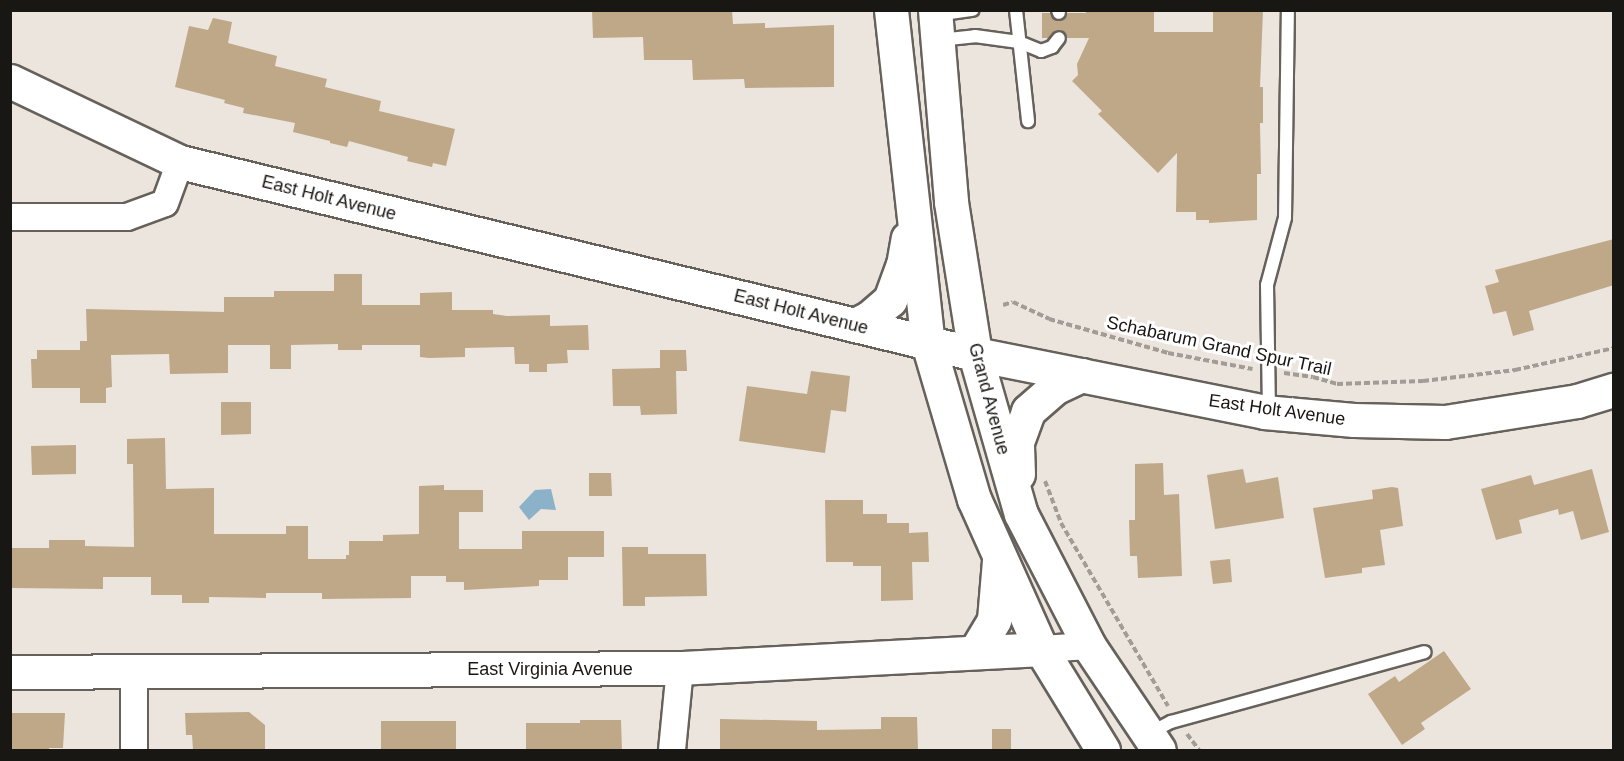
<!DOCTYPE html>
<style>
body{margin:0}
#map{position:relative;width:1624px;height:761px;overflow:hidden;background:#ebe5de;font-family:Arial,sans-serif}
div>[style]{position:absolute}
.water>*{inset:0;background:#8cb2c9}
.building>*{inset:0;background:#bfa888}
.path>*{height:4px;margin-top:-2px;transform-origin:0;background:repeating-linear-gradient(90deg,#a19c96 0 6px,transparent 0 9px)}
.roads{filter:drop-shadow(2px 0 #66615b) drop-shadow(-2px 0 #66615b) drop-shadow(0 2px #66615b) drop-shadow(0 -2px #66615b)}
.lane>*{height:12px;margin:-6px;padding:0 6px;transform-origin:6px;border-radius:6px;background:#fff}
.street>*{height:26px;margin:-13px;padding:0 13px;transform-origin:13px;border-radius:13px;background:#fff}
.secondary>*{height:33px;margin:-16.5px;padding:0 16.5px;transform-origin:16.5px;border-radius:16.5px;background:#fff}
.primary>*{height:33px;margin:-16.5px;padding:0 16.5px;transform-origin:16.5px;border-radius:16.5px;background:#fff}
span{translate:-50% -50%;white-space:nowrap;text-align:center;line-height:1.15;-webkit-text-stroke:6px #fff;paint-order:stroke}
.street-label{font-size:18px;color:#191714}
.frame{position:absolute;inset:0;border:12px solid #191714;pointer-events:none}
</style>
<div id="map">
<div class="water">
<i style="clip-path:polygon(551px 489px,556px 510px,541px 509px,529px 520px,519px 507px,535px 490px)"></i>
</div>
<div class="building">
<i style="clip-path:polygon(592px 10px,732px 10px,733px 24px,765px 23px,765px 28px,834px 25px,834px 87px,745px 88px,744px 79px,693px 80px,692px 60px,644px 60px,643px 37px,593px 38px)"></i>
<i style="clip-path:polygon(1086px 10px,1154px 10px,1154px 32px,1213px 32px,1213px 10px,1263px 10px,1260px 87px,1263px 87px,1263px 123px,1260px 123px,1261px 174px,1257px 174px,1257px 220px,1209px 223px,1209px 220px,1196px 220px,1196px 212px,1176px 212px,1177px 153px,1158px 173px,1098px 114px,1102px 111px,1072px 81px,1078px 75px,1077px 64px,1089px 38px,1067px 38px,1064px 32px,1060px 30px,1049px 38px,1042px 38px,1042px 13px,1050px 13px,1058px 21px,1065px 19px,1067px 13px,1086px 13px)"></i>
<i style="clip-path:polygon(213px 18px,232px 22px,228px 43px,277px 56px,275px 66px,327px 79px,325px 87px,381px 101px,379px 111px,455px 129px,446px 166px,433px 163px,432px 167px,407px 161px,408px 157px,349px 141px,347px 147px,330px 143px,330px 141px,293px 132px,295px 123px,243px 113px,244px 108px,224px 103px,225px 100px,175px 87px,189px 26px,208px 30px)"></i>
<i style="clip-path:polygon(1614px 239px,1614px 285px,1529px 311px,1534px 330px,1513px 336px,1506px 311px,1493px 314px,1485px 286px,1499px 282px,1495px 270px)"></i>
<i style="clip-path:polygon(334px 274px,362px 274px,362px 305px,420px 305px,420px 293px,452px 292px,452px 310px,493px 310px,493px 314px,507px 316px,550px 315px,550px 326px,588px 325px,589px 350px,567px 350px,568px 363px,547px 364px,547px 372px,529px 372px,529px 364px,515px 364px,514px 347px,465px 348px,465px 357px,429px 358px,420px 357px,420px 345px,362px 345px,362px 350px,338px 350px,338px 344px,291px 345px,291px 369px,270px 369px,270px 345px,228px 345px,228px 373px,170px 374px,169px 354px,111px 355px,112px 387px,106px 388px,106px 403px,80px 403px,80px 388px,32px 388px,31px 359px,37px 359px,37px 350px,80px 350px,80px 341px,87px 341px,86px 309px,224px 312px,224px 297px,274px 297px,274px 291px,334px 291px)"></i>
<i style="clip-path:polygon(660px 350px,686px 350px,687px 371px,676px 371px,677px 414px,641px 415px,640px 406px,613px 406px,612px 369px,660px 368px)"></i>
<i style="clip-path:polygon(811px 371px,850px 376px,846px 412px,831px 410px,825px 453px,739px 441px,747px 386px,807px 394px)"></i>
<i style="clip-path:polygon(221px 402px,251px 402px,251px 434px,221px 435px)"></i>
<i style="clip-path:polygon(165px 438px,166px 489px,214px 488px,214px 534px,286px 534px,286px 526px,308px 526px,308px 559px,346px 559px,346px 555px,349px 555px,349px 541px,383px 541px,383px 535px,419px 534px,419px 486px,444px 485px,444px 490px,483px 490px,483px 512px,459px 512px,459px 549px,522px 549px,522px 531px,604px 531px,604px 557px,568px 557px,568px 580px,539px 580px,539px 586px,464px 590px,464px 582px,446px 582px,446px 576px,411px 576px,411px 598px,322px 599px,322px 593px,266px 593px,266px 598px,209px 597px,209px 603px,182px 603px,182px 595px,151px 595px,151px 577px,103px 577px,103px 589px,10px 588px,10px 548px,49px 548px,49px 540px,85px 540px,85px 546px,134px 547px,133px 464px,127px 464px,127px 439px)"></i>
<i style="clip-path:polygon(76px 445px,76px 474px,32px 475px,31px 446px)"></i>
<i style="clip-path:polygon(1163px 463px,1164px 495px,1179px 494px,1182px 576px,1138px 578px,1137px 556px,1130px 556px,1129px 520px,1135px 520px,1135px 464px)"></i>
<i style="clip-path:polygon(1243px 469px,1246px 483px,1278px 477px,1284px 518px,1215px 529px,1207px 475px)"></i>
<i style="clip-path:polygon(1592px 469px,1609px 532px,1581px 540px,1573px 511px,1559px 515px,1558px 509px,1519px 520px,1522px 533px,1496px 540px,1481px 489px,1531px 475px,1534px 485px)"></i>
<i style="clip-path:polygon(589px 473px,611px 473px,612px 496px,589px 496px)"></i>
<i style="clip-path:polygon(1392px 487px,1398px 488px,1403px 526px,1380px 530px,1385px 565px,1362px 568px,1362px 573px,1325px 578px,1313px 508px,1373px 499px,1372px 490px)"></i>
<i style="clip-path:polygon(825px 500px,863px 500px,863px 514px,887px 514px,887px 523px,909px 523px,909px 533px,928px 532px,929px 562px,912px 562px,913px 600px,881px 601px,881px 566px,853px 566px,853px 562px,826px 562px)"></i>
<i style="clip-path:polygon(622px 547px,648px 547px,648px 554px,706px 554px,707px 596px,645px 597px,645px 606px,623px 606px)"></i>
<i style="clip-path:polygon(1230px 559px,1232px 582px,1213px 584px,1210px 561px)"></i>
<i style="clip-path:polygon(1444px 651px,1471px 689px,1421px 723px,1425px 729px,1402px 745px,1368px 694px,1395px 676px,1399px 682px)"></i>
<i style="clip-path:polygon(249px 712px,265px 725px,265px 750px,193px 750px,192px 735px,186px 735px,185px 713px)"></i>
<i style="clip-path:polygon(10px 713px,65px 713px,63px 748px,49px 748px,49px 750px,10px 750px)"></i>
<i style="clip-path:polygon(881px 717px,917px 717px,918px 750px,720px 750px,720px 719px,817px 721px,817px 730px,881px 729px)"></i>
<i style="clip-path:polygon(580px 720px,621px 720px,622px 750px,526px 750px,526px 723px,580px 723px)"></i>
<i style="clip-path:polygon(381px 721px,456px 721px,456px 750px,381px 750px)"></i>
<i style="clip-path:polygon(992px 729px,1011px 729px,1011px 750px,992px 750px)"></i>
</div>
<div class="path">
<i style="left:1003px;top:305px;width:10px;rotate:-17deg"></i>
<i style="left:1013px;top:302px;width:40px;rotate:25deg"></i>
<i style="left:1049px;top:319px;width:124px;rotate:15.9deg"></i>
<i style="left:1168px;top:353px;width:86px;rotate:10.7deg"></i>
<i style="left:1284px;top:373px;width:29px;rotate:8deg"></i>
<i style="left:1313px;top:377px;width:25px;rotate:16deg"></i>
<i style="left:1337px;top:384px;width:86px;rotate:-2deg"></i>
<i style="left:1423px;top:381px;width:93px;rotate:-6.8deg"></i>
<i style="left:1515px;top:370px;width:101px;rotate:-12.5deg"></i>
<i style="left:1045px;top:481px;width:45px;rotate:69.1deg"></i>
<i style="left:1061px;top:523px;width:212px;rotate:59.7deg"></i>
<i style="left:1187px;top:734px;width:20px;rotate:53deg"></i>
</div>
<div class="roads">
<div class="lane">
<i style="left:1016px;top:10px;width:112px;rotate:83.8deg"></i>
<i style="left:1058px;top:10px;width:3px;rotate:72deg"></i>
<i style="left:936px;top:15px;width:37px;rotate:-8deg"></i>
<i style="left:939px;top:40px;width:36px;rotate:-6deg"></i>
<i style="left:975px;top:36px;width:44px;rotate:7.8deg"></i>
<i style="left:1019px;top:42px;width:24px;rotate:22deg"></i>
<i style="left:1041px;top:51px;width:12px;rotate:-20deg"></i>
<i style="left:1052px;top:47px;width:11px;rotate:-52deg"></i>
<i style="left:1269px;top:412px;width:127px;rotate:-90.9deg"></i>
<i style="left:1267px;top:285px;width:69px;rotate:-75deg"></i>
<i style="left:1285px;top:218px;width:208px;rotate:-89.2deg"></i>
<i style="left:1150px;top:733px;width:24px;rotate:-28deg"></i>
<i style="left:1171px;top:722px;width:263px;rotate:-15.4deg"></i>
</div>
<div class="street">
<i style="left:10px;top:217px;width:117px"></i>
<i style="left:127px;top:217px;width:40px;rotate:-20.2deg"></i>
<i style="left:165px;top:203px;width:44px;rotate:-69.9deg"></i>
<i style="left:1041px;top:649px;width:48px;rotate:-3.6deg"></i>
<i style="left:134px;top:672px;width:78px;rotate:90deg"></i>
<i style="left:672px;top:750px;width:82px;rotate:-84.4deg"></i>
</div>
<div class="secondary">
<i style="left:10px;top:81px;width:188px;rotate:25.5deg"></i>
<i style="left:180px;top:162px;width:818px;rotate:13.58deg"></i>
<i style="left:975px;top:354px;width:295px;rotate:11.3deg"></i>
<i style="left:1264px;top:412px;width:90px;rotate:5.1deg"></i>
<i style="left:1354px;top:420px;width:91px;rotate:1.3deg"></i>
<i style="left:1445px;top:422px;width:134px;rotate:-9deg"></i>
<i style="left:1577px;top:401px;width:39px;rotate:-17deg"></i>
<i style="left:10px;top:672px;width:670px;rotate:-0.34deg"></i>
<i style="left:680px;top:668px;width:361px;rotate:-3deg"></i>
</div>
<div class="primary">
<i style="left:891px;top:10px;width:335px;rotate:83.7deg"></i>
<i style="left:928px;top:343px;width:163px;rotate:73.6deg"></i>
<i style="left:974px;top:499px;width:164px;rotate:65.9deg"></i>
<i style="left:1041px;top:649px;width:119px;rotate:58.5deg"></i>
<i style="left:935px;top:10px;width:193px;rotate:85.2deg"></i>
<i style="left:951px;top:202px;width:154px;rotate:81deg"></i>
<i style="left:975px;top:354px;width:166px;rotate:74deg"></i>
<i style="left:1021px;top:514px;width:148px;rotate:62.7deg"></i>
<i style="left:1089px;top:646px;width:125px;rotate:56.1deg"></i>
<i style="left:855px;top:325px;width:16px;rotate:-27deg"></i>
<i style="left:869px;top:318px;width:28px;rotate:-41deg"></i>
<i style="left:890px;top:300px;width:37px;rotate:-70deg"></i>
<i style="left:903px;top:265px;width:27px;rotate:-80deg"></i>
<i style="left:1018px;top:474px;width:32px;rotate:-92deg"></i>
<i style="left:1017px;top:442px;width:33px;rotate:-70deg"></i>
<i style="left:1028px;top:411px;width:35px;rotate:-41deg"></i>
<i style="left:1054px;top:388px;width:31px;rotate:-25deg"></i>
<i style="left:975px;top:652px;width:37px;rotate:-59deg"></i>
<i style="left:994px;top:620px;width:60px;rotate:-85.2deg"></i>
</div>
</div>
<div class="street-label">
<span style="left:329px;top:198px;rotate:14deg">East Holt Avenue</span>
<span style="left:801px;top:312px;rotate:14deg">East Holt Avenue</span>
<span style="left:1219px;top:346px;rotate:12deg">Schabarum Grand Spur Trail</span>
<span style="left:989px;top:399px;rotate:75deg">Grand Avenue</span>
<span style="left:1277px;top:410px;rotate:8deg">East Holt Avenue</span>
<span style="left:550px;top:669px">East Virginia Avenue</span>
</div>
<div class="frame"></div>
</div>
